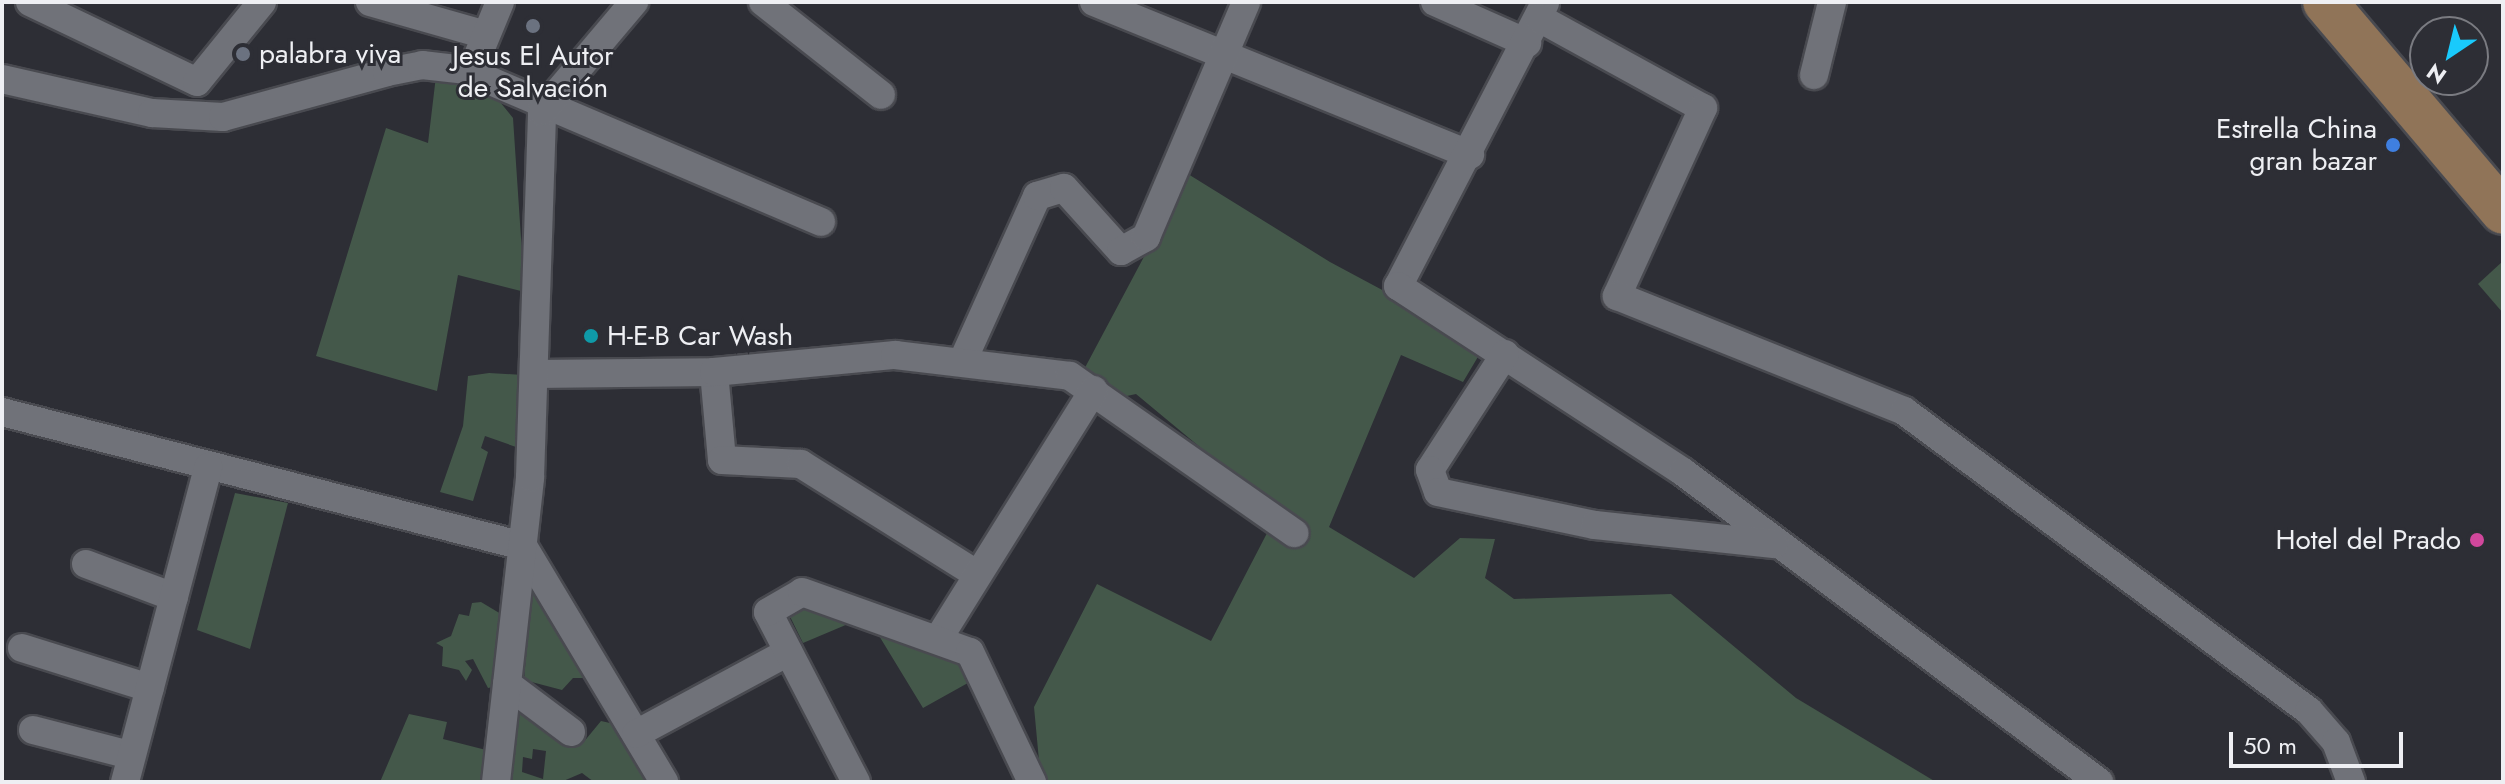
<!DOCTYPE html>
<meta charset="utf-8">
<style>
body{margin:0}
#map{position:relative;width:2505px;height:784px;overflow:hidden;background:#2d2e35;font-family:Jost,sans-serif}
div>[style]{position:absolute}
.green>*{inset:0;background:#44584a}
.roads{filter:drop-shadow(2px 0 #494a50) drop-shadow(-2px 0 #494a50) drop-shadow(0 2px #494a50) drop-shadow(0 -2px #494a50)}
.street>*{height:28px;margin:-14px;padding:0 14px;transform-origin:14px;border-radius:14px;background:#707279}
.primary>*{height:44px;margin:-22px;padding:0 22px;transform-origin:22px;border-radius:22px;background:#907458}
.dots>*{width:22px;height:22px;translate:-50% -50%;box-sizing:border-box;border:4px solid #2d2e35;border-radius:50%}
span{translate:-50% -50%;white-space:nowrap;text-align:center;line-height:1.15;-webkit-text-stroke:6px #2d2e35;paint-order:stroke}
.poi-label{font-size:28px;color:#eeeff3}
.left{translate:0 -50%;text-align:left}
.right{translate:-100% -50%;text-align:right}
.frame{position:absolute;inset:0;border:4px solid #eeeff3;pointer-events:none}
.north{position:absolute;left:2409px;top:16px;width:80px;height:80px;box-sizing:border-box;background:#2d2e35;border:2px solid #7a7b81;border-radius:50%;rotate:215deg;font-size:22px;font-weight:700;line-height:32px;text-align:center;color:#eeeff3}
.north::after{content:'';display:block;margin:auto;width:28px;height:36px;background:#19cafc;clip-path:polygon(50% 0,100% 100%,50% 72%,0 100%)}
.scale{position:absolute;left:2229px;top:732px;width:174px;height:36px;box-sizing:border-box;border:4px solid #eeeff3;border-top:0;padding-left:10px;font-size:24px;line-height:28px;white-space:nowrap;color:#eeeff3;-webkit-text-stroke:6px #2d2e35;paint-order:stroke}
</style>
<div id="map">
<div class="green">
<i style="clip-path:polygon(436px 76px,492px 92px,513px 118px,523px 268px,521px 291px,458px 275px,437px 391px,316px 356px,386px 128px,428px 143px)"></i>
<i style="clip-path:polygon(1188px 174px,1330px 262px,1485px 345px,1463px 382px,1401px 355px,1329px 527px,1414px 578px,1460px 538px,1495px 539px,1485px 578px,1514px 599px,1671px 594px,1796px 698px,1936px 782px,1041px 782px,1034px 707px,1097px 584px,1211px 641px,1278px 512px,1136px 394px,1104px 401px,1080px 377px)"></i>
<i style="clip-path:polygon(2503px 261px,2503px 313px,2478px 284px)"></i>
<i style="clip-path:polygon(489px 373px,523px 375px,524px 405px,516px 447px,485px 436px,481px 448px,488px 452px,473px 501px,440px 492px,463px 426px,468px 376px)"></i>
<i style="clip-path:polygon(235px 493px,288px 503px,250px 649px,197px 630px)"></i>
<i style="clip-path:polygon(532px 576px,590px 678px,573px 678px,562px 690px,524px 680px)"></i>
<i style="clip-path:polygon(798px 576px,965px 639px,984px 674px,923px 708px,867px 616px,803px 643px,777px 590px)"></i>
<i style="clip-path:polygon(481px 602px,506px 617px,493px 687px,488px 688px,473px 659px,465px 661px,472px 670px,466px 681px,459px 670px,442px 666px,443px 647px,436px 643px,451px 636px,459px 614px,469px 616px,472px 603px)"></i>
<i style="clip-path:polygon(evenodd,515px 696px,582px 744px,601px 721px,619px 725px,656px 782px,594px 782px,582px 773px,561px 782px,507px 782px,515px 696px,533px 749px,546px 751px,543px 779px,522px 772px,523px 757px,532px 759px,533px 749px)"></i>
<i style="clip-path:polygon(409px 714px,447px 722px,443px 739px,490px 751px,488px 782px,380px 782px)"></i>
</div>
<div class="roads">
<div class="street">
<i style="left:30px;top:2px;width:185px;rotate:25.6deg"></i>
<i style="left:197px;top:82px;width:103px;rotate:-50.9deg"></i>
<i style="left:370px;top:2px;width:116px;rotate:15.9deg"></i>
<i style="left:763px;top:2px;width:150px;rotate:38.2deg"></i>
<i style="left:1094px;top:2px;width:406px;rotate:22.1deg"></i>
<i style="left:1435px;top:2px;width:101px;rotate:24deg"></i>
<i style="left:1545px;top:3px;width:319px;rotate:117.4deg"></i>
<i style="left:1398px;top:286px;width:340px;rotate:33.1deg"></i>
<i style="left:1683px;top:472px;width:519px;rotate:36.69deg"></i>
<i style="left:1539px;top:18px;width:187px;rotate:28.8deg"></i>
<i style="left:1703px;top:108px;width:207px;rotate:114.6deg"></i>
<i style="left:1617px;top:296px;width:309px;rotate:21.8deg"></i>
<i style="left:1904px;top:411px;width:504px;rotate:36.53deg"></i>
<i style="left:2309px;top:711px;width:41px;rotate:48.9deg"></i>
<i style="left:2336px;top:742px;width:43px;rotate:69.4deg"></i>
<i style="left:479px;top:53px;width:55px;rotate:-67.6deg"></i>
<i style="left:1814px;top:75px;width:75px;rotate:-76.1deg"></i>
<i style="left:2px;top:79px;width:154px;rotate:12.8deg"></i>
<i style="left:152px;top:113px;width:71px;rotate:3.2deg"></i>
<i style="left:223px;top:117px;width:170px;rotate:-15.3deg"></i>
<i style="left:387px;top:72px;width:36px;rotate:-11deg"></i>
<i style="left:422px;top:65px;width:43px;rotate:6.6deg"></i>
<i style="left:465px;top:70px;width:387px;rotate:23.1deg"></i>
<i style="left:1505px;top:354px;width:138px;rotate:122.9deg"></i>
<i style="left:1430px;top:470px;width:23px;rotate:70deg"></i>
<i style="left:1438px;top:492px;width:160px;rotate:11.9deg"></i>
<i style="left:1595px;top:525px;width:180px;rotate:6.1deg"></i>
<i style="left:964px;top:358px;width:178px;rotate:-65.7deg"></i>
<i style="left:1037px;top:196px;width:28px;rotate:-17deg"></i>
<i style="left:1064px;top:188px;width:85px;rotate:47.9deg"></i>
<i style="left:1121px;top:251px;width:29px;rotate:-29deg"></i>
<i style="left:1146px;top:237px;width:255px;rotate:-66.9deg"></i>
<i style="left:714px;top:372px;width:88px;rotate:84.8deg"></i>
<i style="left:722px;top:460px;width:79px;rotate:2.9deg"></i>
<i style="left:801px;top:464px;width:205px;rotate:32.1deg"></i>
<i style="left:535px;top:374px;width:179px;rotate:-0.6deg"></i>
<i style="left:714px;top:372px;width:182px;rotate:-5.4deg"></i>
<i style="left:895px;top:355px;width:176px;rotate:6.8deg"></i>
<i style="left:1070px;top:376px;width:274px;rotate:35deg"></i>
<i style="left:2px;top:412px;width:538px;rotate:14.42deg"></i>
<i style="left:523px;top:546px;width:275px;rotate:59.1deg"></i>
<i style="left:86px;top:564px;width:94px;rotate:20.6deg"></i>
<i style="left:940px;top:636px;width:290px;rotate:-58deg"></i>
<i style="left:22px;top:648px;width:134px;rotate:17.4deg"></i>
<i style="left:507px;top:684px;width:80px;rotate:36.9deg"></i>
<i style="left:33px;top:730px;width:100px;rotate:14.5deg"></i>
<i style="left:636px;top:734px;width:173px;rotate:-28.3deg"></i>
<i style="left:125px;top:782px;width:326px;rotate:-75.2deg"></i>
<i style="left:496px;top:782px;width:307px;rotate:-83.6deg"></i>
<i style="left:530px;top:477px;width:366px;rotate:-88.1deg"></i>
<i style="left:542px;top:111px;width:143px;rotate:-49.8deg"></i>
<i style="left:856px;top:782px;width:191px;rotate:-117.4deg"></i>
<i style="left:768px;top:612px;width:39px;rotate:-30deg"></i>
<i style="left:802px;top:592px;width:178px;rotate:19.7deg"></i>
<i style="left:970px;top:652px;width:144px;rotate:64.5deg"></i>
</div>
<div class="primary">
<i style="left:2325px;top:2px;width:275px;rotate:49.7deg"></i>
</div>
</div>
<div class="dots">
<i style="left:533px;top:26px;background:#6b7280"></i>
<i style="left:243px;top:54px;background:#6b7280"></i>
<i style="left:2393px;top:145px;background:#3f7fe0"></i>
<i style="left:591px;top:336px;background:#0f9aa8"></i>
<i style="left:2477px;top:540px;background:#d1479c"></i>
</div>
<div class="poi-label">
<span class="left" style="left:259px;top:54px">palabra viva</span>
<span style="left:533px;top:72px">Jesus El Autor<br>de Salvación</span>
<span class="right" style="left:2377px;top:145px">Estrella China<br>gran bazar</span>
<span class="left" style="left:607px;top:336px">H-E-B Car Wash</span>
<span class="right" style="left:2461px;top:540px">Hotel del Prado</span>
</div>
<div class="frame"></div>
<div class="north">N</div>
<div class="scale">50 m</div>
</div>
